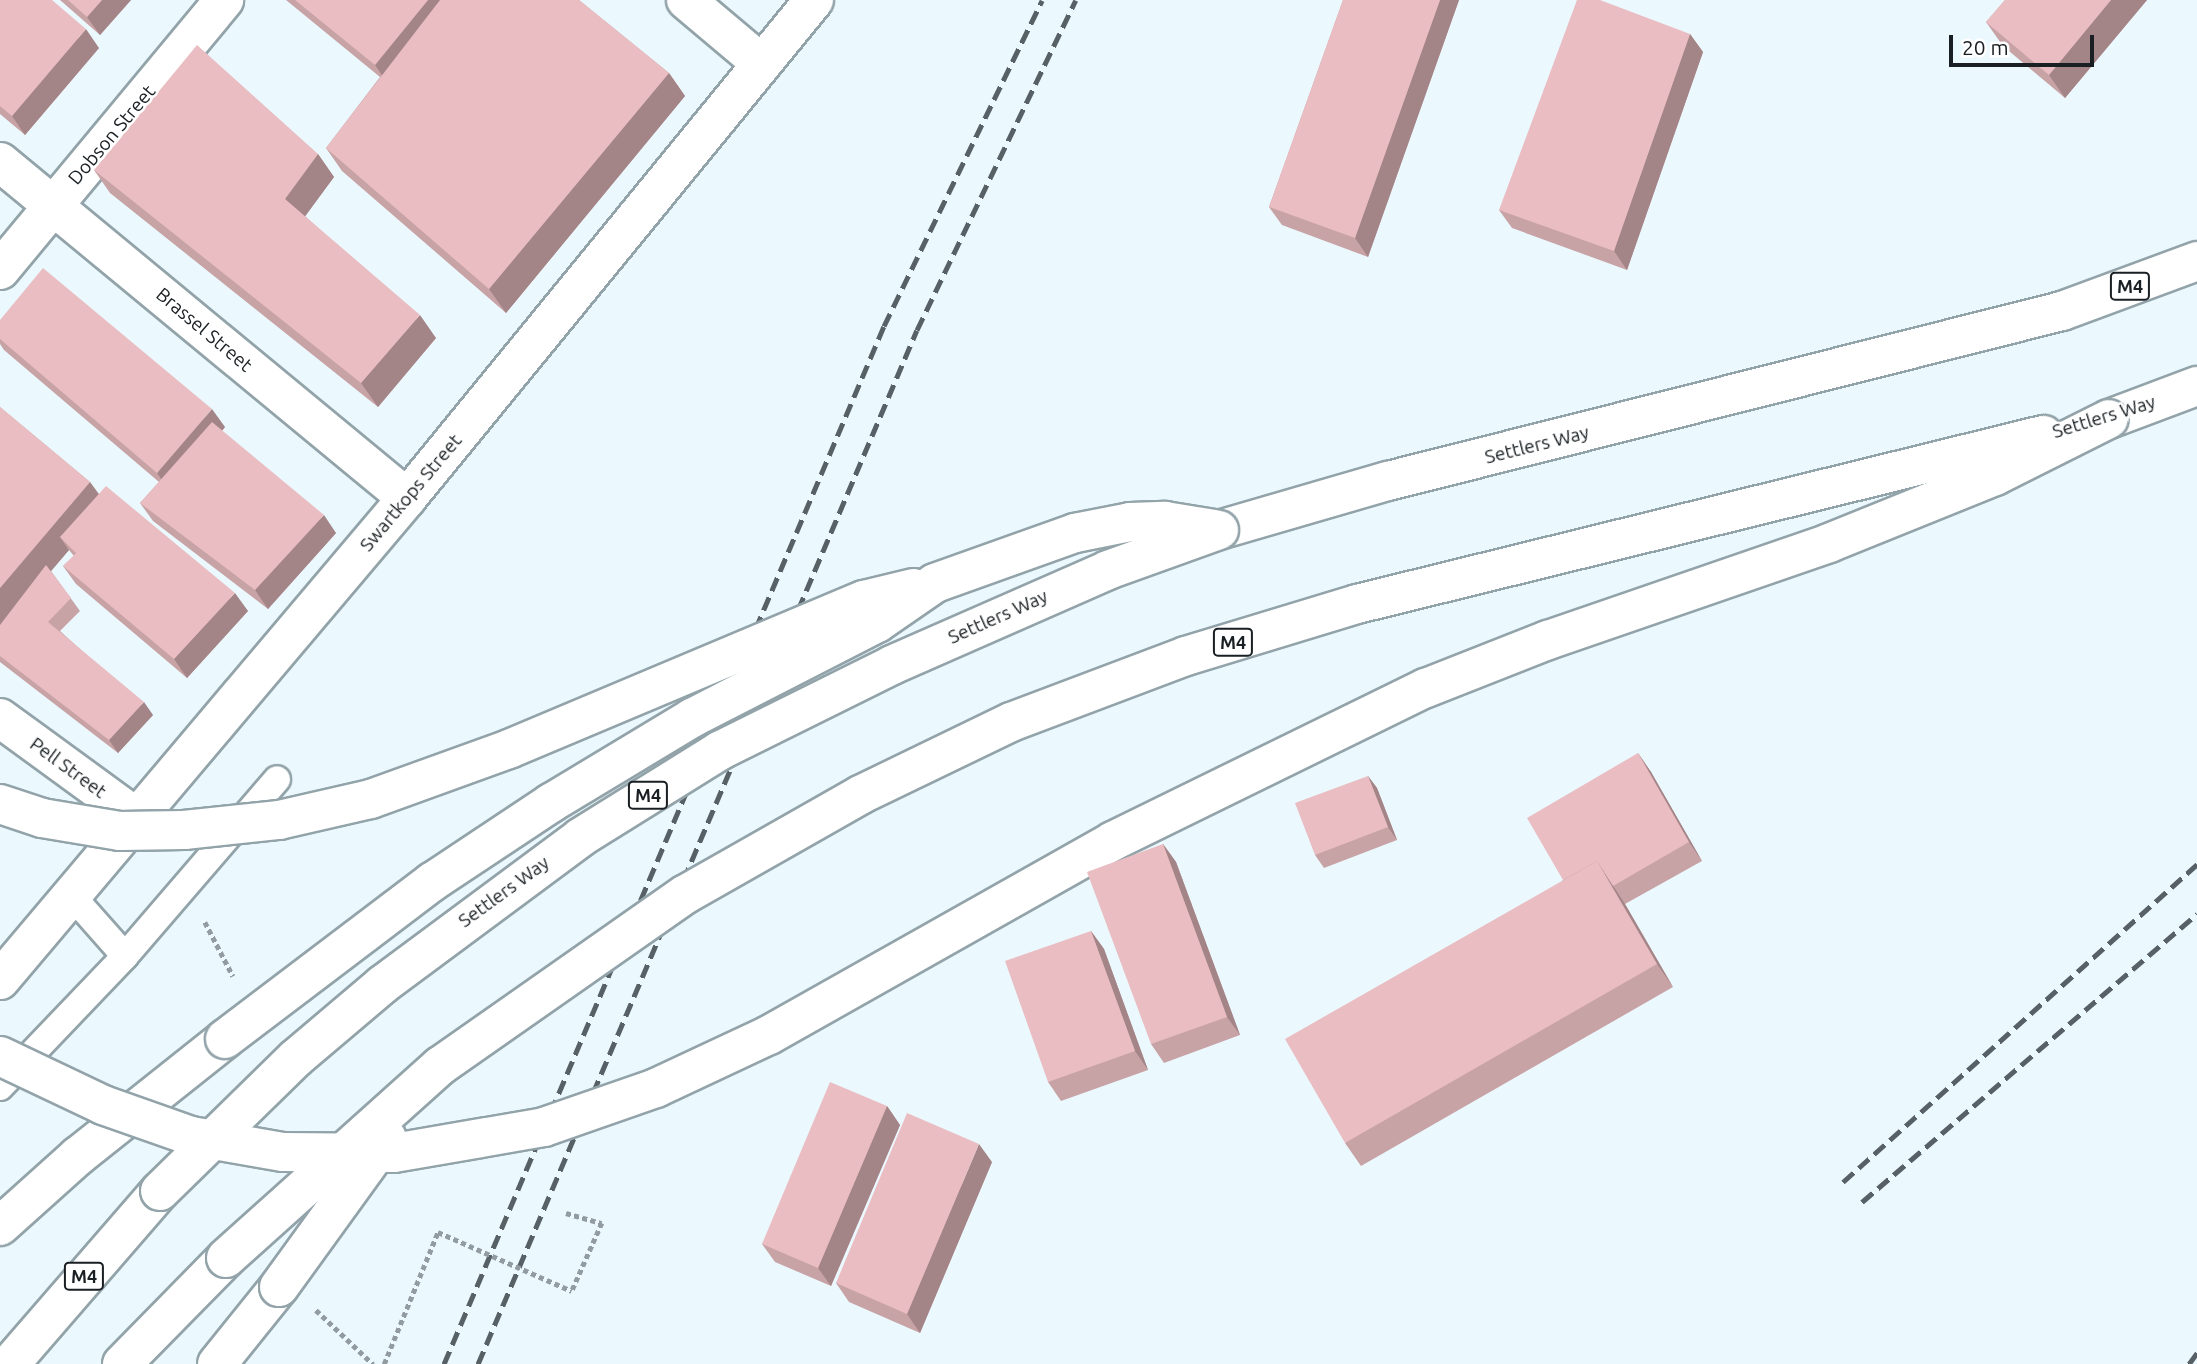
<!DOCTYPE html>
<style>
body{margin:0}
#map{position:relative;width:2197px;height:1364px;overflow:hidden;background:#ebf9ff;font-family:Ubuntu,sans-serif}
div>[style]{position:absolute}
.path>*{height:4.5px;margin-top:-2.25px;transform-origin:0;background:repeating-linear-gradient(90deg,#919ba0 0 5px,transparent 0 8.5px)}
.roads{filter:drop-shadow(2px 0 #92a3a9) drop-shadow(-2px 0 #92a3a9) drop-shadow(0 2px #92a3a9) drop-shadow(0 -2px #92a3a9)}
.service>*{height:26px;margin:-13px;padding:0 13px;transform-origin:13px;border-radius:13px;background:#fff}
.minor>*{height:38px;margin:-19px;padding:0 19px;transform-origin:19px;border-radius:19px;background:#fff}
.tertiary>*{height:38px;margin:-19px;padding:0 19px;transform-origin:19px;border-radius:19px;background:#fff}
.motorway>*{height:38px;margin:-19px;padding:0 19px;transform-origin:19px;border-radius:19px;background:#fff}
.rail>*{height:5px;margin-top:-2.5px;transform-origin:0;background:repeating-linear-gradient(90deg,#576064 0 14px,transparent 0 21px)}
.path-bridge>*{height:4.5px;margin-top:-2.25px;transform-origin:0;background:repeating-linear-gradient(90deg,#919ba0 0 5px,transparent 0 8.5px)}
.bridges{filter:drop-shadow(2px 0 #92a3a9) drop-shadow(-2px 0 #92a3a9) drop-shadow(0 2px #92a3a9) drop-shadow(0 -2px #92a3a9)}
.motorway-bridge>*{height:38px;margin:-19px;padding:0 19px;transform-origin:19px;border-radius:19px;background:#fff}
.wall>*{inset:0;background:#c8a3a6}
.shaded-wall>*{inset:0;background:#a38487}
.building>*{inset:0;background:#e9bdc1}
span{translate:-50% -50%;white-space:nowrap;text-align:center;line-height:1.15;-webkit-text-stroke:5px #fff;paint-order:stroke}
.shield-label span{padding:2px 5px;background:#fff;border:2px solid;border-radius:5px;-webkit-text-stroke-width:0}
.shield-label{font-size:18px;color:#191f22;font-weight:700}
.street-label{font-size:19px;color:#191f22}
.scale{position:absolute;left:1949px;top:35px;width:145px;height:32px;box-sizing:border-box;border:4px solid #191f22;border-top:0;padding-left:9px;font-size:21px;line-height:24px;white-space:nowrap;color:#191f22;-webkit-text-stroke:5px #fff;paint-order:stroke}
</style>
<div id="map">
<div class="path">
<i style="left:205px;top:922px;width:61px;rotate:62.6deg"></i>
<i style="left:566px;top:1213px;width:37px;rotate:16deg"></i>
<i style="left:602px;top:1223px;width:74px;rotate:113.8deg"></i>
<i style="left:316px;top:1310px;width:79px;rotate:43.5deg"></i>
<i style="left:384px;top:1364px;width:143px;rotate:-67.8deg"></i>
</div>
<div class="roads">
<div class="service">
<i style="left:72px;top:896px;width:80px;rotate:48.5deg"></i>
<i style="left:0;top:1087px;width:181px;rotate:-46.3deg"></i>
<i style="left:125px;top:956px;width:233px;rotate:-49.3deg"></i>
</div>
<div class="minor">
<i style="left:686px;top:0;width:99px;rotate:40.1deg"></i>
<i style="left:0;top:162px;width:528px;rotate:39.54deg"></i>
<i style="left:0;top:270px;width:351px;rotate:-50.3deg"></i>
<i style="left:0;top:718px;width:168px;rotate:36.1deg"></i>
</div>
<div class="tertiary">
<i style="left:0;top:980px;width:631px;rotate:-49.82deg"></i>
<i style="left:407px;top:498px;width:643px;rotate:-50.74deg"></i>
</div>
<div class="motorway">
<i style="left:2109px;top:419px;width:94px;rotate:-20.6deg"></i>
<i style="left:1219px;top:530px;width:176px;rotate:-16.2deg"></i>
<i style="left:1388px;top:481px;width:695px;rotate:-14.16deg"></i>
<i style="left:2062px;top:311px;width:144px;rotate:-20.3deg"></i>
<i style="left:0;top:1226px;width:105px;rotate:-41.9deg"></i>
<i style="left:78px;top:1156px;width:188px;rotate:-38.5deg"></i>
<i style="left:10px;top:1364px;width:229px;rotate:-49.1deg"></i>
<i style="left:122px;top:1364px;width:148px;rotate:-45.5deg"></i>
<i style="left:217px;top:1364px;width:99px;rotate:-51.2deg"></i>
</div>
</div>
<div class="rail">
<i style="left:1843px;top:1182px;width:476px;rotate:-41.9deg"></i>
<i style="left:1862px;top:1202px;width:442px;rotate:-40.7deg"></i>
<i style="left:444px;top:1364px;width:1127px;rotate:-67.03deg"></i>
<i style="left:884px;top:326px;width:362px;rotate:-64.1deg"></i>
<i style="left:478px;top:1364px;width:1123px;rotate:-67deg"></i>
<i style="left:917px;top:330px;width:366px;rotate:-64.3deg"></i>
<i style="left:2189px;top:1364px;width:14px;rotate:-54deg"></i>
</div>
<div class="path-bridge">
<i style="left:438px;top:1232px;width:146px;rotate:23.8deg"></i>
</div>
<div class="bridges">
<div class="motorway-bridge">
<i style="left:0;top:804px;width:44px;rotate:18.4deg"></i>
<i style="left:42px;top:818px;width:79px;rotate:9.5deg"></i>
<i style="left:120px;top:831px;width:64px;rotate:-0.9deg"></i>
<i style="left:184px;top:830px;width:96px;rotate:-6deg"></i>
<i style="left:279px;top:820px;width:94px;rotate:-12.9deg"></i>
<i style="left:371px;top:799px;width:147px;rotate:-19.9deg"></i>
<i style="left:509px;top:749px;width:385px;rotate:-22.8deg"></i>
<i style="left:864px;top:600px;width:51px;rotate:-13.5deg"></i>
<i style="left:225px;top:1039px;width:260px;rotate:-37.2deg"></i>
<i style="left:432px;top:882px;width:143px;rotate:-33.6deg"></i>
<i style="left:551px;top:803px;width:165px;rotate:-31.1deg"></i>
<i style="left:692px;top:718px;width:208px;rotate:-27.2deg"></i>
<i style="left:877px;top:623px;width:70px;rotate:-34.6deg"></i>
<i style="left:935px;top:583px;width:149px;rotate:-19.7deg"></i>
<i style="left:1075px;top:533px;width:56px;rotate:-11.3deg"></i>
<i style="left:1130px;top:522px;width:35px;rotate:-2deg"></i>
<i style="left:1165px;top:521px;width:50px;rotate:9.3deg"></i>
<i style="left:0;top:1056px;width:114px;rotate:25.4deg"></i>
<i style="left:103px;top:1105px;width:93px;rotate:19.4deg"></i>
<i style="left:191px;top:1136px;width:93px;rotate:9.9deg"></i>
<i style="left:283px;top:1152px;width:111px;rotate:0.5deg"></i>
<i style="left:394px;top:1153px;width:152px;rotate:-9.8deg"></i>
<i style="left:544px;top:1127px;width:119px;rotate:-19.2deg"></i>
<i style="left:656px;top:1088px;width:125px;rotate:-25.1deg"></i>
<i style="left:769px;top:1035px;width:395px;rotate:-29.4deg"></i>
<i style="left:1113px;top:841px;width:348px;rotate:-26.1deg"></i>
<i style="left:1426px;top:688px;width:131px;rotate:-21.5deg"></i>
<i style="left:1548px;top:640px;width:297px;rotate:-19deg"></i>
<i style="left:1829px;top:543px;width:179px;rotate:-22deg"></i>
<i style="left:1995px;top:476px;width:127px;rotate:-26.6deg"></i>
<i style="left:160px;top:1191px;width:190px;rotate:-44.4deg"></i>
<i style="left:296px;top:1058px;width:113px;rotate:-40.3deg"></i>
<i style="left:382px;top:985px;width:248px;rotate:-36.6deg"></i>
<i style="left:581px;top:837px;width:163px;rotate:-31.9deg"></i>
<i style="left:719px;top:751px;width:193px;rotate:-26.4deg"></i>
<i style="left:892px;top:665px;width:236px;rotate:-23.7deg"></i>
<i style="left:1108px;top:570px;width:118px;rotate:-19.8deg"></i>
<i style="left:226px;top:1258px;width:288px;rotate:-41.9deg"></i>
<i style="left:440px;top:1066px;width:300px;rotate:-35deg"></i>
<i style="left:686px;top:894px;width:200px;rotate:-29.6deg"></i>
<i style="left:860px;top:795px;width:168px;rotate:-25.8deg"></i>
<i style="left:1011px;top:722px;width:187px;rotate:-20.7deg"></i>
<i style="left:1186px;top:656px;width:179px;rotate:-16.9deg"></i>
<i style="left:1357px;top:604px;width:707px;rotate:-13.84deg"></i>
<i style="left:279px;top:1287px;width:184px;rotate:-54.1deg"></i>
</div>
</div>
<div class="wall">
<i style="clip-path:polygon(0 0,99px 48px,25px 135px,0 114px)"></i>
<i style="clip-path:polygon(60px 0,131px 0,100px 35px)"></i>
<i style="clip-path:polygon(286px 0,579px 0,669px 73px,685px 96px,506px 313px,342px 171px,326px 148px,380px 77px)"></i>
<i style="clip-path:polygon(1343px 0,1459px 0,1368px 257px,1282px 225px,1269px 207px)"></i>
<i style="clip-path:polygon(2005px 0,2147px 0,2065px 98px,2003px 46px,1986px 22px)"></i>
<i style="clip-path:polygon(1690px 34px,1703px 52px,1627px 270px,1512px 228px,1499px 210px)"></i>
<i style="clip-path:polygon(318px 154px,334px 177px,305px 216px,436px 338px,378px 407px,110px 193px,94px 170px)"></i>
<i style="clip-path:polygon(0 320px,225px 427px,222px 431px,336px 533px,268px 609px,153px 521px,140px 503px,159px 482px,4px 350px,0 344px)"></i>
<i style="clip-path:polygon(0 407px,90px 482px,99px 494px,248px 611px,187px 678px,76px 584px,63px 566px,74px 556px,69px 550px,51px 571px,80px 611px,60px 631px,153px 715px,118px 753px,0 662px)"></i>
<i style="clip-path:polygon(1638px 753px,1651px 772px,1702px 861px,1625px 904px,1673px 987px,1361px 1166px,1345px 1143px,1563px 880px)"></i>
<i style="clip-path:polygon(1368px 776px,1377px 788px,1397px 840px,1324px 868px,1315px 855px)"></i>
<i style="clip-path:polygon(1163px 844px,1176px 862px,1240px 1035px,1164px 1063px,1151px 1044px)"></i>
<i style="clip-path:polygon(1091px 931px,1104px 949px,1148px 1070px,1061px 1101px,1048px 1082px)"></i>
<i style="clip-path:polygon(887px 1106px,900px 1125px,831px 1286px,775px 1262px,762px 1244px)"></i>
<i style="clip-path:polygon(992px 1162px,920px 1333px,849px 1302px,836px 1283px)"></i>
</div>
<div class="shaded-wall">
<i style="clip-path:polygon(102px 0,131px 0,100px 35px,87px 17px)"></i>
<i style="clip-path:polygon(428px 0,455px 0,388px 84px,375px 65px)"></i>
<i style="clip-path:polygon(1440px 0,1459px 0,1368px 257px,1355px 238px)"></i>
<i style="clip-path:polygon(2111px 0,2147px 0,2065px 98px,2049px 75px)"></i>
<i style="clip-path:polygon(86px 29px,99px 48px,25px 135px,12px 116px)"></i>
<i style="clip-path:polygon(1690px 34px,1703px 52px,1627px 270px,1614px 251px)"></i>
<i style="clip-path:polygon(669px 73px,685px 96px,506px 313px,489px 289px)"></i>
<i style="clip-path:polygon(318px 154px,334px 177px,301px 222px,285px 199px)"></i>
<i style="clip-path:polygon(420px 315px,436px 338px,378px 407px,361px 383px)"></i>
<i style="clip-path:polygon(212px 409px,225px 427px,170px 492px,157px 473px)"></i>
<i style="clip-path:polygon(90px 482px,107px 506px,60px 537px,69px 550px,0 631px,0 588px)"></i>
<i style="clip-path:polygon(324px 515px,336px 533px,268px 609px,255px 590px)"></i>
<i style="clip-path:polygon(235px 593px,248px 611px,187px 678px,174px 659px)"></i>
<i style="clip-path:polygon(144px 702px,153px 715px,118px 753px,109px 740px)"></i>
<i style="clip-path:polygon(1638px 753px,1651px 772px,1702px 861px,1689px 842px)"></i>
<i style="clip-path:polygon(1368px 776px,1377px 788px,1397px 840px,1388px 827px)"></i>
<i style="clip-path:polygon(1163px 844px,1176px 862px,1240px 1035px,1227px 1017px)"></i>
<i style="clip-path:polygon(1597px 861px,1625px 904px,1673px 987px,1657px 964px)"></i>
<i style="clip-path:polygon(1091px 931px,1104px 949px,1148px 1070px,1135px 1051px)"></i>
<i style="clip-path:polygon(887px 1106px,900px 1125px,831px 1286px,818px 1268px)"></i>
<i style="clip-path:polygon(979px 1144px,992px 1162px,920px 1333px,907px 1314px)"></i>
</div>
<div class="building">
<i style="clip-path:polygon(0 0,52px 0,86px 29px,12px 116px,0 106px)"></i>
<i style="clip-path:polygon(68px 0,102px 0,87px 17px)"></i>
<i style="clip-path:polygon(295px 0,428px 0,375px 65px)"></i>
<i style="clip-path:polygon(440px 0,579px 0,669px 73px,489px 289px,326px 148px)"></i>
<i style="clip-path:polygon(1343px 0,1440px 0,1355px 238px,1269px 207px)"></i>
<i style="clip-path:polygon(1577px 0,1600px 0,1690px 34px,1614px 251px,1499px 210px)"></i>
<i style="clip-path:polygon(2005px 0,2111px 0,2049px 75px,1986px 22px)"></i>
<i style="clip-path:polygon(197px 45px,318px 154px,285px 199px,420px 315px,361px 383px,94px 170px)"></i>
<i style="clip-path:polygon(43px 268px,212px 409px,157px 473px,0 339px,0 320px)"></i>
<i style="clip-path:polygon(0 407px,90px 482px,0 588px)"></i>
<i style="clip-path:polygon(212px 422px,324px 515px,255px 590px,140px 503px)"></i>
<i style="clip-path:polygon(106px 486px,235px 593px,174px 659px,63px 566px,76px 553px,60px 537px)"></i>
<i style="clip-path:polygon(46px 565px,71px 598px,48px 622px,144px 702px,109px 740px,0 656px,0 625px)"></i>
<i style="clip-path:polygon(1638px 753px,1689px 842px,1613px 886px,1597px 861px,1563px 880px,1527px 818px)"></i>
<i style="clip-path:polygon(1368px 776px,1388px 827px,1315px 855px,1295px 803px)"></i>
<i style="clip-path:polygon(1163px 844px,1227px 1017px,1151px 1044px,1087px 872px)"></i>
<i style="clip-path:polygon(1597px 861px,1657px 964px,1345px 1143px,1285px 1039px)"></i>
<i style="clip-path:polygon(1091px 931px,1135px 1051px,1048px 1082px,1005px 961px)"></i>
<i style="clip-path:polygon(830px 1082px,887px 1106px,818px 1268px,762px 1244px)"></i>
<i style="clip-path:polygon(907px 1113px,979px 1144px,907px 1314px,836px 1283px)"></i>
</div>
<div class="shield-label">
<span style="left:2130px;top:286px">M4</span>
<span style="left:1233px;top:642px">M4</span>
<span style="left:648px;top:795px">M4</span>
<span style="left:84px;top:1276px">M4</span>
</div>
<div class="street-label">
<span style="left:112px;top:135px;rotate:-50deg">Dobson Street</span>
<span style="left:204px;top:330px;rotate:40deg">Brassel Street</span>
<span style="left:2104px;top:417px;rotate:-17deg">Settlers Way</span>
<span style="left:1537px;top:445px;rotate:-14deg">Settlers Way</span>
<span style="left:411px;top:493px;rotate:-50deg">Swartkops Street</span>
<span style="left:998px;top:617px;rotate:-24deg">Settlers Way</span>
<span style="left:68px;top:768px;rotate:36deg">Pell Street</span>
<span style="left:504px;top:892px;rotate:-36deg">Settlers Way</span>
</div>
<div class="scale">20 m</div>
</div>
